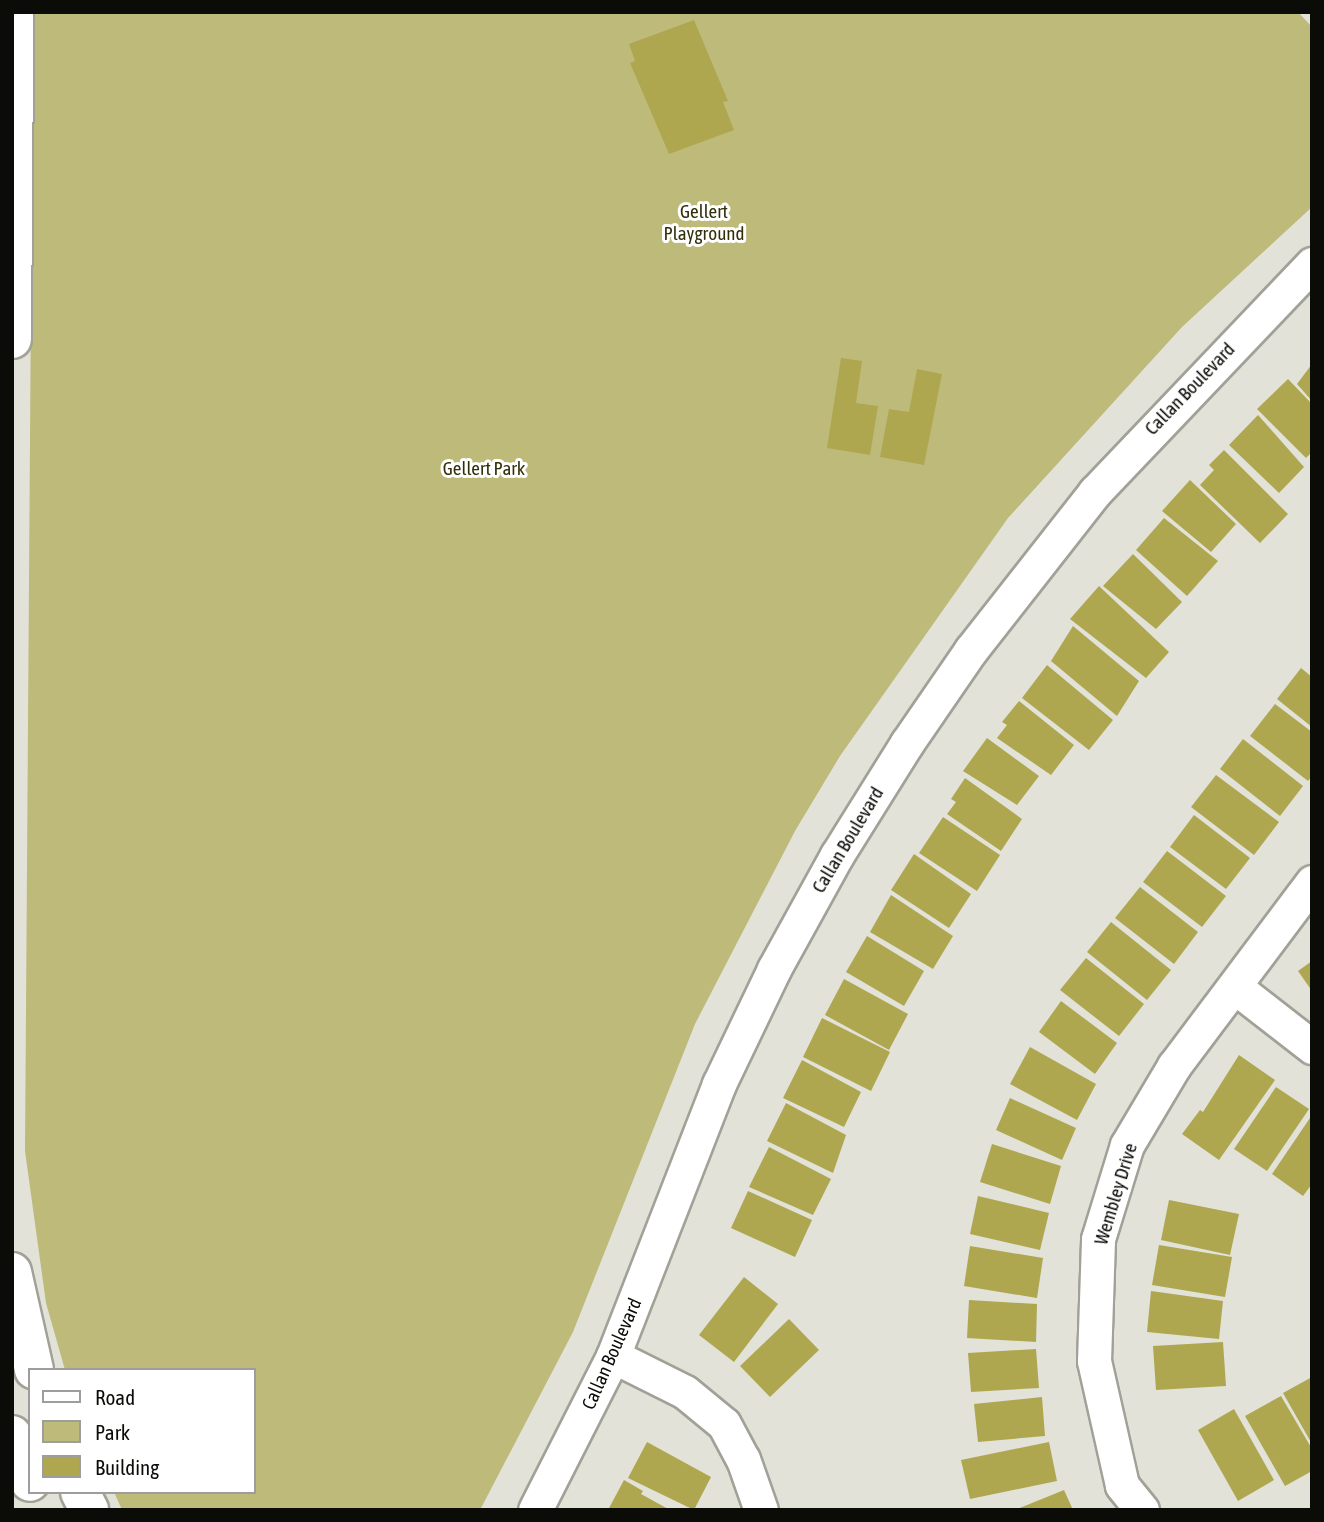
<!DOCTYPE html>
<style>
body{margin:0}
#map{position:relative;width:1324px;height:1522px;overflow:hidden;background:#e2e2d9;font-family:"Asap Condensed",sans-serif}
div>[style]{position:absolute}
.green>*{inset:0;background:#beba7a}
.building>*{inset:0;background:#aea74f}
.roads{filter:drop-shadow(2px 0 #a1a198) drop-shadow(-2px 0 #a1a198) drop-shadow(0 2px #a1a198) drop-shadow(0 -2px #a1a198)}
.minor>*{height:33px;margin:-16.5px;padding:0 16.5px;transform-origin:16.5px;border-radius:16.5px;background:#fff}
.major>*{height:38px;margin:-19px;padding:0 19px;transform-origin:19px;border-radius:19px;background:#fff}
span{translate:-50% -50%;white-space:nowrap;text-align:center;line-height:1.15;-webkit-text-stroke:6px #fff;paint-order:stroke}
.park-label{font-size:19px;color:#322f08}
.street-label{font-size:19px;color:#0b0b08}
.frame{position:absolute;inset:0;border:14px solid #0b0b08;pointer-events:none}
.legend{position:absolute;left:28px;top:1368px;width:228px;height:126px;box-sizing:border-box;background:#fff;border:2px solid #9d9d9c;margin:0;padding:9px 12px;list-style:none;font-size:21px;color:#0b0b08}
.legend li{display:flex;align-items:center;gap:14px;height:35px}
.legend b{width:35px;border:2px solid #9d9d9c}
</style>
<div id="map">
<div class="green">
<i style="clip-path:polygon(33px 12px,1298px 12px,1312px 27px,1312px 207px,1182px 327px,1008px 518px,840px 756px,795px 831px,695px 1024px,573px 1332px,480px 1510px,122px 1510px,114px 1492px,254px 1492px,254px 1370px,65px 1370px,46px 1303px,25px 1151px)"></i>
</div>
<div class="building">
<i style="clip-path:polygon(694px 20px,728px 101px,723px 102px,734px 130px,669px 154px,630px 63px,635px 61px,629px 44px)"></i>
<i style="clip-path:polygon(841px 358px,862px 361px,856px 403px,878px 406px,870px 455px,827px 448px)"></i>
<i style="clip-path:polygon(1312px 364px,1312px 401px,1297px 384px)"></i>
<i style="clip-path:polygon(917px 369px,942px 374px,924px 465px,880px 457px,889px 409px,909px 412px)"></i>
<i style="clip-path:polygon(1288px 379px,1312px 404px,1312px 452px,1306px 458px,1257px 409px)"></i>
<i style="clip-path:polygon(1258px 415px,1304px 467px,1279px 493px,1229px 445px)"></i>
<i style="clip-path:polygon(1224px 450px,1288px 514px,1260px 543px,1200px 485px,1214px 470px,1209px 465px)"></i>
<i style="clip-path:polygon(1190px 480px,1236px 524px,1211px 552px,1162px 511px)"></i>
<i style="clip-path:polygon(1164px 518px,1218px 561px,1187px 596px,1136px 550px)"></i>
<i style="clip-path:polygon(1133px 554px,1182px 602px,1156px 629px,1103px 586px)"></i>
<i style="clip-path:polygon(1099px 586px,1169px 652px,1146px 678px,1070px 619px)"></i>
<i style="clip-path:polygon(1073px 626px,1139px 681px,1117px 716px,1051px 661px)"></i>
<i style="clip-path:polygon(1047px 665px,1113px 720px,1089px 750px,1022px 698px)"></i>
<i style="clip-path:polygon(1301px 668px,1312px 677px,1312px 727px,1277px 699px)"></i>
<i style="clip-path:polygon(1019px 701px,1074px 745px,1051px 775px,997px 738px,1007px 725px,1002px 722px)"></i>
<i style="clip-path:polygon(1275px 704px,1312px 732px,1312px 776px,1308px 781px,1250px 736px)"></i>
<i style="clip-path:polygon(987px 738px,1039px 776px,1017px 805px,963px 771px)"></i>
<i style="clip-path:polygon(1243px 739px,1303px 786px,1280px 816px,1220px 769px)"></i>
<i style="clip-path:polygon(1216px 775px,1279px 822px,1254px 855px,1191px 807px)"></i>
<i style="clip-path:polygon(965px 778px,1022px 819px,1001px 851px,947px 814px,956px 802px,951px 799px)"></i>
<i style="clip-path:polygon(1194px 815px,1250px 858px,1226px 889px,1170px 847px)"></i>
<i style="clip-path:polygon(943px 817px,1000px 855px,977px 891px,919px 853px)"></i>
<i style="clip-path:polygon(1167px 851px,1226px 896px,1202px 927px,1143px 882px)"></i>
<i style="clip-path:polygon(914px 854px,971px 894px,949px 928px,891px 890px)"></i>
<i style="clip-path:polygon(1140px 887px,1198px 932px,1174px 964px,1115px 918px)"></i>
<i style="clip-path:polygon(891px 895px,953px 936px,933px 969px,870px 932px)"></i>
<i style="clip-path:polygon(1111px 922px,1171px 970px,1147px 1000px,1087px 952px)"></i>
<i style="clip-path:polygon(867px 936px,924px 971px,904px 1006px,846px 972px)"></i>
<i style="clip-path:polygon(1086px 958px,1144px 1004px,1119px 1036px,1060px 990px)"></i>
<i style="clip-path:polygon(1312px 961px,1312px 991px,1298px 971px)"></i>
<i style="clip-path:polygon(844px 979px,908px 1014px,889px 1050px,825px 1015px)"></i>
<i style="clip-path:polygon(1061px 1001px,1117px 1043px,1095px 1074px,1039px 1032px)"></i>
<i style="clip-path:polygon(822px 1018px,890px 1052px,871px 1091px,803px 1057px)"></i>
<i style="clip-path:polygon(1030px 1047px,1096px 1084px,1077px 1120px,1010px 1084px)"></i>
<i style="clip-path:polygon(1239px 1055px,1275px 1080px,1219px 1160px,1182px 1134px,1200px 1110px,1203px 1112px)"></i>
<i style="clip-path:polygon(802px 1060px,861px 1092px,844px 1127px,783px 1098px)"></i>
<i style="clip-path:polygon(1276px 1087px,1309px 1109px,1267px 1171px,1234px 1149px)"></i>
<i style="clip-path:polygon(1010px 1098px,1076px 1128px,1062px 1160px,996px 1130px)"></i>
<i style="clip-path:polygon(786px 1103px,846px 1135px,833px 1173px,767px 1141px)"></i>
<i style="clip-path:polygon(1312px 1115px,1312px 1184px,1303px 1196px,1272px 1174px)"></i>
<i style="clip-path:polygon(992px 1144px,1061px 1166px,1050px 1204px,980px 1182px)"></i>
<i style="clip-path:polygon(769px 1147px,831px 1179px,813px 1215px,749px 1187px)"></i>
<i style="clip-path:polygon(748px 1191px,812px 1220px,795px 1257px,731px 1228px)"></i>
<i style="clip-path:polygon(978px 1196px,1049px 1213px,1040px 1250px,970px 1234px)"></i>
<i style="clip-path:polygon(1169px 1200px,1239px 1214px,1230px 1255px,1161px 1240px)"></i>
<i style="clip-path:polygon(1159px 1245px,1232px 1257px,1225px 1297px,1152px 1285px)"></i>
<i style="clip-path:polygon(970px 1246px,1043px 1258px,1037px 1298px,964px 1286px)"></i>
<i style="clip-path:polygon(744px 1277px,778px 1304px,734px 1362px,699px 1335px)"></i>
<i style="clip-path:polygon(1151px 1291px,1223px 1301px,1219px 1339px,1147px 1332px)"></i>
<i style="clip-path:polygon(969px 1300px,1037px 1304px,1036px 1342px,967px 1338px)"></i>
<i style="clip-path:polygon(789px 1319px,819px 1350px,770px 1397px,740px 1366px)"></i>
<i style="clip-path:polygon(1223px 1342px,1226px 1386px,1156px 1390px,1153px 1346px)"></i>
<i style="clip-path:polygon(1036px 1349px,1039px 1388px,971px 1392px,968px 1353px)"></i>
<i style="clip-path:polygon(1312px 1377px,1312px 1444px,1283px 1393px)"></i>
<i style="clip-path:polygon(1281px 1396px,1312px 1449px,1312px 1471px,1285px 1486px,1245px 1416px)"></i>
<i style="clip-path:polygon(1042px 1397px,1045px 1436px,978px 1442px,974px 1404px)"></i>
<i style="clip-path:polygon(1234px 1409px,1274px 1480px,1238px 1501px,1198px 1430px)"></i>
<i style="clip-path:polygon(647px 1442px,711px 1477px,694px 1510px,628px 1478px)"></i>
<i style="clip-path:polygon(1049px 1442px,1057px 1481px,970px 1499px,961px 1460px)"></i>
<i style="clip-path:polygon(624px 1480px,643px 1491px,641px 1494px,670px 1510px,608px 1510px)"></i>
<i style="clip-path:polygon(1064px 1490px,1073px 1510px,1015px 1510px)"></i>
</div>
<div class="roads">
<div class="minor">
<i style="left:1235px;top:987px;width:98px;rotate:37.9deg"></i>
<i style="left:613px;top:1356px;width:80px;rotate:26.6deg"></i>
<i style="left:685px;top:1392px;width:50px;rotate:39.4deg"></i>
<i style="left:724px;top:1424px;width:40px;rotate:62deg"></i>
<i style="left:743px;top:1459px;width:54px;rotate:70.6deg"></i>
<i style="left:535px;top:1510px;width:173px;rotate:-63.1deg"></i>
<i style="left:613px;top:1356px;width:292px;rotate:-68.7deg"></i>
<i style="left:719px;top:1084px;width:127px;rotate:-64.4deg"></i>
<i style="left:774px;top:969px;width:130px;rotate:-61.1deg"></i>
<i style="left:837px;top:855px;width:132px;rotate:-58deg"></i>
<i style="left:907px;top:743px;width:113px;rotate:-55.5deg"></i>
<i style="left:971px;top:650px;width:201px;rotate:-51.9deg"></i>
<i style="left:1095px;top:492px;width:315px;rotate:-46.4deg"></i>
<i style="left:1142px;top:1510px;width:32px;rotate:-129deg"></i>
<i style="left:1122px;top:1485px;width:127px;rotate:-102.7deg"></i>
<i style="left:1094px;top:1361px;width:122px;rotate:-88.1deg"></i>
<i style="left:1098px;top:1239px;width:98px;rotate:-72.9deg"></i>
<i style="left:1127px;top:1145px;width:92px;rotate:-59.3deg"></i>
<i style="left:1174px;top:1066px;width:230px;rotate:-53.1deg"></i>
</div>
<div class="major">
<i style="left:12px;top:339px;width:327px;rotate:-89.6deg"></i>
<i style="left:12px;top:1272px;width:100px;rotate:77.3deg"></i>
<i style="left:12px;top:1435px;width:50px;rotate:69deg"></i>
<i style="left:80px;top:1492px;width:20px;rotate:63deg"></i>
</div>
</div>
<div class="park-label">
<span style="left:704px;top:223px">Gellert<br>Playground</span>
<span style="left:484px;top:469px">Gellert Park</span>
</div>
<div class="street-label">
<span style="left:1190px;top:389px;rotate:-46deg">Callan Boulevard</span>
<span style="left:848px;top:840px;rotate:-59deg">Callan Boulevard</span>
<span style="left:1116px;top:1194px;rotate:-73deg">Wembley Drive</span>
<span style="left:612px;top:1354px;rotate:-66deg">Callan Boulevard</span>
</div>
<div class="frame"></div>
<ul class="legend">
<li><b style="height:9px;background:#fff"></b>Road</li>
<li><b style="height:19px;background:#beba7a"></b>Park</li>
<li><b style="height:19px;background:#aea74f"></b>Building</li>
</ul>
</div>
